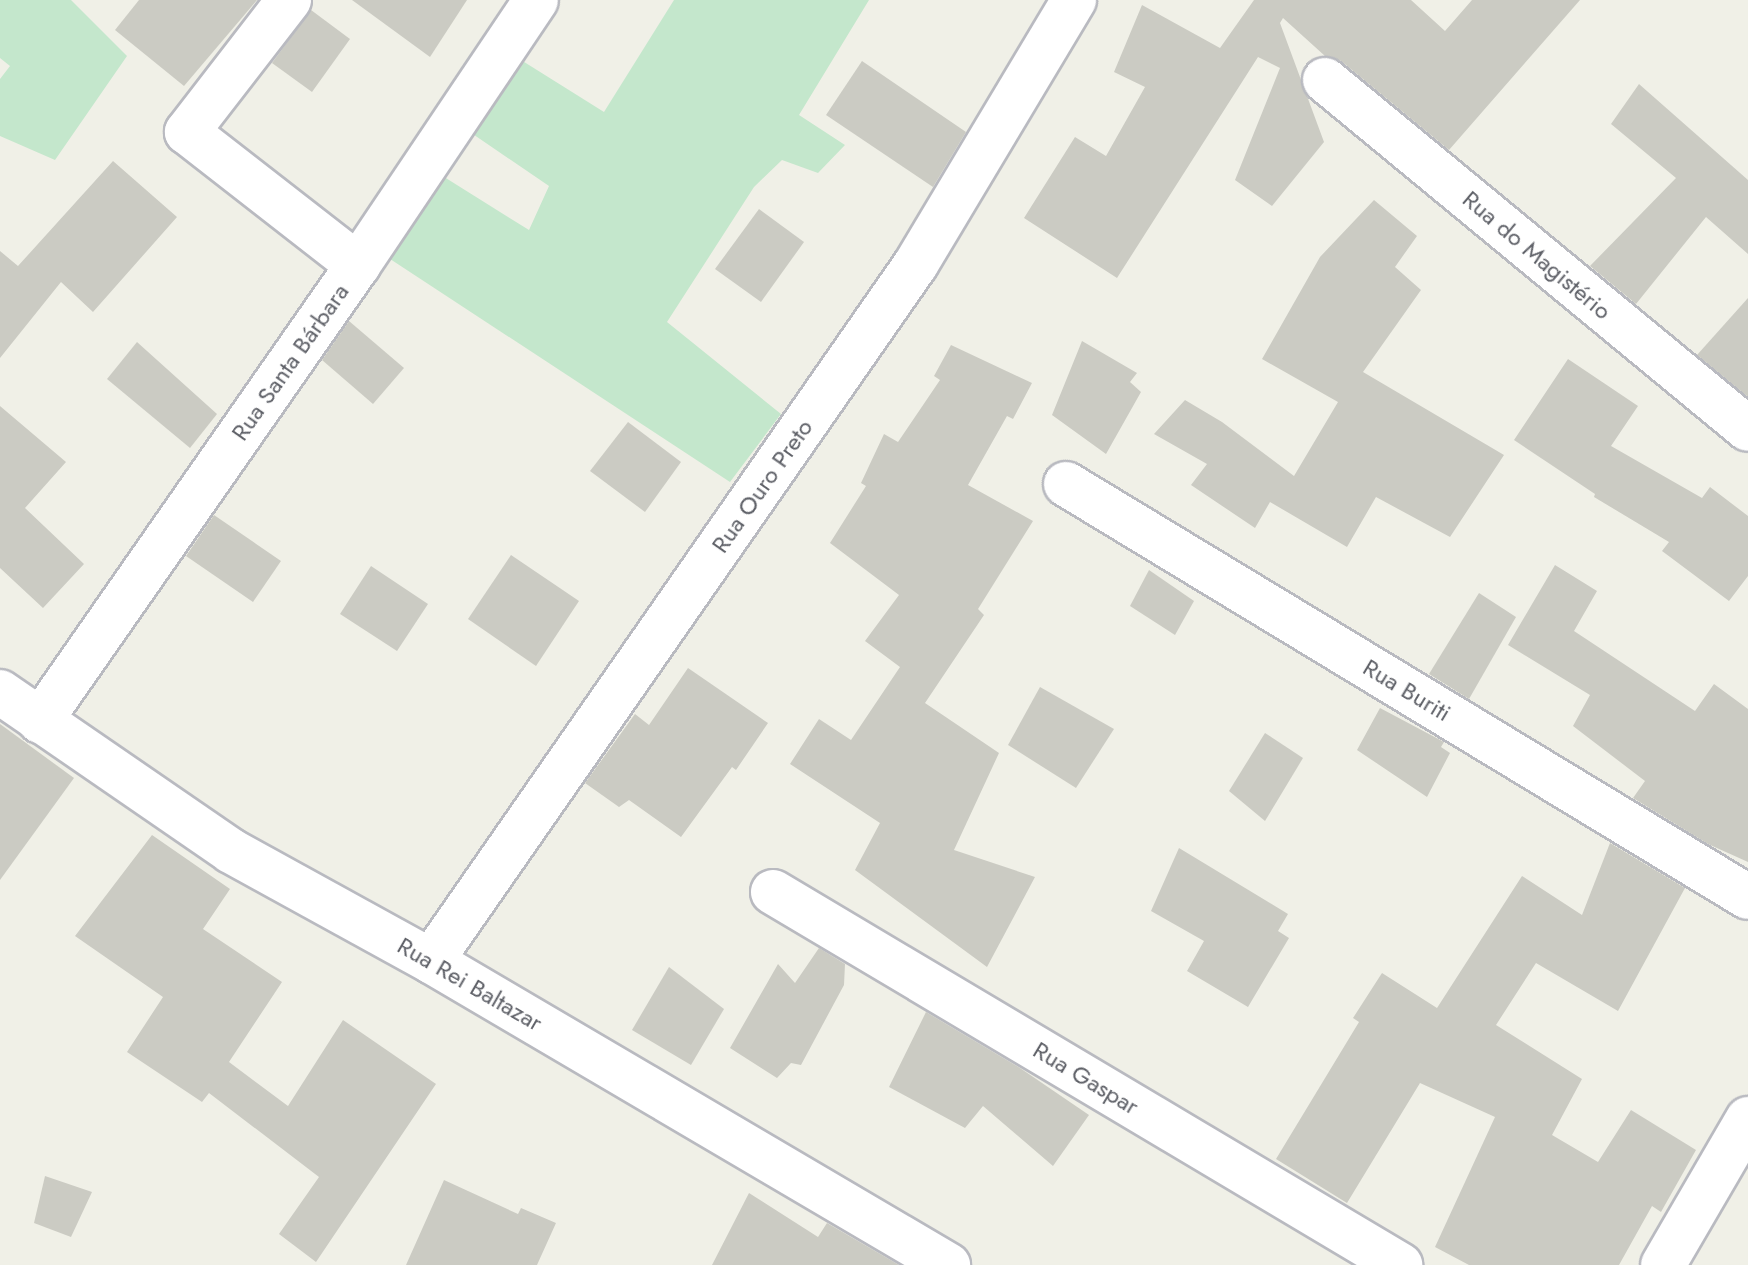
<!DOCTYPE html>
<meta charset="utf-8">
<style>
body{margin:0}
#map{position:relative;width:1748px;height:1265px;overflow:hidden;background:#f0f0e7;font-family:Jost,sans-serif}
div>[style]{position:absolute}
.green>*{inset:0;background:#c4e7cc}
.building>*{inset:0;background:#cbcbc3}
.roads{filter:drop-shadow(2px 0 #b9bac0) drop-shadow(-2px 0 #b9bac0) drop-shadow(0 2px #b9bac0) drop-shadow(0 -2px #b9bac0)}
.minor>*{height:44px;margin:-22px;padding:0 22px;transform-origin:22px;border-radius:22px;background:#fff}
span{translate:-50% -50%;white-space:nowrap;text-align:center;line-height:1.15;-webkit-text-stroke:6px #fff;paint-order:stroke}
.street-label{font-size:24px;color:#5e6067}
</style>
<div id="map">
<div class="green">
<i style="clip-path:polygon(0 0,71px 0,127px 56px,55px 160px,0 136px,0 79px,10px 66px,0 58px)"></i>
<i style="clip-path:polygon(674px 0,869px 0,799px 115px,845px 145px,818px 173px,782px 160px,754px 187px,667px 322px,781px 414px,730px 482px,384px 255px,441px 175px,529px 230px,549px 186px,464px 128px,513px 55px,604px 112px)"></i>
</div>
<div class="building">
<i style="clip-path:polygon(139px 0,257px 0,184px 86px,115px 30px)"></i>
<i style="clip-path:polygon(352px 0,467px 0,430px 57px)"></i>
<i style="clip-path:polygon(1254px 0,1411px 0,1445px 31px,1472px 0,1580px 0,1449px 150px,1341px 61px,1325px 56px,1283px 18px,1280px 23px,1324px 142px,1272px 206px,1235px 180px,1280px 68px,1258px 57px,1117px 278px,1024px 218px,1075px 137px,1106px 156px,1145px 87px,1114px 72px,1142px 5px,1220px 48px)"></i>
<i style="clip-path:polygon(311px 10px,350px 39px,312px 92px,272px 63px)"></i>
<i style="clip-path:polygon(862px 61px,966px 132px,933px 187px,826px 115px)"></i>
<i style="clip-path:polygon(1639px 84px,1748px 180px,1748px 254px,1706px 217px,1636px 304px,1590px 266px,1676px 178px,1611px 124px)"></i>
<i style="clip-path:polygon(113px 161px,177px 217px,93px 312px,61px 282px,0 358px,0 251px,18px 266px)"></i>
<i style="clip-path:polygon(1374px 200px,1417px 236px,1395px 267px,1421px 290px,1363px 372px,1504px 455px,1450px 537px,1376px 497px,1347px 547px,1270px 502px,1255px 528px,1191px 485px,1207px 464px,1154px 434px,1185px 400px,1222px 422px,1294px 476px,1338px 402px,1262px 359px,1320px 257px)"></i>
<i style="clip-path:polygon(759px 209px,804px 242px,761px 302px,715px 269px)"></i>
<i style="clip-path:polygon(1748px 298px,1748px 397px,1697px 355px)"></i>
<i style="clip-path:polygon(349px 321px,404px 368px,373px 404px,322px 360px)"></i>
<i style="clip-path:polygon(1082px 341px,1137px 373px,1130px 382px,1141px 392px,1106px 454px,1052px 415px)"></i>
<i style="clip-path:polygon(137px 342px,217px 414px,190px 448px,107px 379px)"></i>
<i style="clip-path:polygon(951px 345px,1032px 383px,1013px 419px,1007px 416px,968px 485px,1033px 521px,978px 609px,984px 615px,925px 703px,999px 753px,954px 850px,1035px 877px,987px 967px,855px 870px,880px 823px,790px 764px,819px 719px,851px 740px,900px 667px,865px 641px,899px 595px,830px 543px,866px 486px,861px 483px,884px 434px,898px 442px,940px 380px,934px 376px)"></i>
<i style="clip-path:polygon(1568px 359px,1638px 406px,1611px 446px,1702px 498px,1710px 487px,1748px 516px,1748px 576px,1729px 601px,1662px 551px,1669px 542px,1594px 497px,1595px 494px,1514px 440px)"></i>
<i style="clip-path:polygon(0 406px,66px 462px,25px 508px,84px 564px,43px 608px,0 568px)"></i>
<i style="clip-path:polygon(628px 422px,681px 462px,645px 512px,590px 471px)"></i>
<i style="clip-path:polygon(214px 515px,281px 561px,253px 602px,186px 556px)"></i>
<i style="clip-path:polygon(511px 555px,579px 601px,536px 666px,468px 619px)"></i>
<i style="clip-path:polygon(1555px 565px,1597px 591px,1574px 631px,1695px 711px,1714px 684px,1748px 709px,1748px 862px,1708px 844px,1633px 798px,1645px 781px,1573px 726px,1590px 695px,1508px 645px)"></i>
<i style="clip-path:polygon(371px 566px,428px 604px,397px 651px,340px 614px)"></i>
<i style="clip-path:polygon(1149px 570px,1194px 601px,1175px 635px,1130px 606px)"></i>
<i style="clip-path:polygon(1479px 593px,1516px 617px,1469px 699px,1429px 674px)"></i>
<i style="clip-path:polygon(688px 668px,768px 723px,736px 770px,732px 767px,681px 837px,629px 800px,619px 807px,585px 783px,635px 714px,649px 725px)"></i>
<i style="clip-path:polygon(1040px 687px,1114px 729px,1076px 788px,1008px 745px)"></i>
<i style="clip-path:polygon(1380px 708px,1444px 742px,1441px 747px,1450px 753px,1427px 797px,1357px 750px)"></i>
<i style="clip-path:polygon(0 724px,74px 778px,0 880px)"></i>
<i style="clip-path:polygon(1265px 733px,1303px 758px,1265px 821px,1229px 791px)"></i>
<i style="clip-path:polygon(152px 835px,230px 889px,203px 929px,282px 982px,229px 1062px,288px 1106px,343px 1020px,436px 1084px,316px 1262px,279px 1234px,319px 1177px,209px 1093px,202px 1102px,127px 1052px,163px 997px,75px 936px)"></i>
<i style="clip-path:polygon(1610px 843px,1685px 888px,1618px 1011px,1536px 963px,1496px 1025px,1582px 1079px,1552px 1135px,1598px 1162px,1631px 1110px,1696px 1150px,1661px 1212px,1652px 1206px,1619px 1265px,1469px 1265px,1435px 1247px,1495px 1117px,1420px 1083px,1347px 1203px,1276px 1159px,1359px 1022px,1353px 1018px,1382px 973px,1437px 1008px,1522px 876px,1582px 915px)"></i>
<i style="clip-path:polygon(1179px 848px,1288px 914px,1278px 931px,1289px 938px,1248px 1007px,1187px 971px,1204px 941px,1151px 911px)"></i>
<i style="clip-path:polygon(819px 948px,845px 964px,844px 985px,801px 1065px,791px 1063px,777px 1078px,730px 1048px,778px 964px,795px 983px)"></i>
<i style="clip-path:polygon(669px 967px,724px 1009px,691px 1065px,632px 1030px)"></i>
<i style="clip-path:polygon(926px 1012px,1020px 1068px,1089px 1115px,1053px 1166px,983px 1106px,965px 1128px,889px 1087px)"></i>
<i style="clip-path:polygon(45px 1176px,92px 1192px,71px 1237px,34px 1223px)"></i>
<i style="clip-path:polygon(444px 1180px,518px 1214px,521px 1208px,556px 1223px,537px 1265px,406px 1265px)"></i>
<i style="clip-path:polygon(749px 1193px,818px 1237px,827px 1223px,899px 1265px,712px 1265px)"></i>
</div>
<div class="roads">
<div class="minor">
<i style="left:289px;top:0;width:167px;rotate:127.7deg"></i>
<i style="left:187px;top:132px;width:217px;rotate:37.9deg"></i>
<i style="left:1325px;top:80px;width:548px;rotate:39.52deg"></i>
<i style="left:1066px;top:484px;width:797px;rotate:31.2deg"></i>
<i style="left:0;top:692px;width:280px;rotate:34.5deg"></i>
<i style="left:231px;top:851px;width:228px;rotate:28.8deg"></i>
<i style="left:431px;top:961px;width:600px;rotate:30.46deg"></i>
<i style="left:40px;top:721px;width:556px;rotate:-55.11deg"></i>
<i style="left:358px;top:265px;width:319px;rotate:-56.1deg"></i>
<i style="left:773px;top:892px;width:730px;rotate:30.75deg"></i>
<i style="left:431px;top:961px;width:849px;rotate:-55.17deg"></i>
<i style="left:916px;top:264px;width:308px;rotate:-59.1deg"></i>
<i style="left:1663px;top:1265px;width:169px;rotate:-59.8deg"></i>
</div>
</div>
<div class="street-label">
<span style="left:1537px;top:255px;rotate:40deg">Rua do Magistério</span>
<span style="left:290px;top:362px;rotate:-55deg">Rua Santa Bárbara</span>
<span style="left:762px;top:486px;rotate:-55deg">Rua Ouro Preto</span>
<span style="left:1407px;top:690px;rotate:31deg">Rua Buriti</span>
<span style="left:470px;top:984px;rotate:30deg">Rua Rei Baltazar</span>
<span style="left:1086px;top:1078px;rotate:31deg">Rua Gaspar</span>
</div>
</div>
